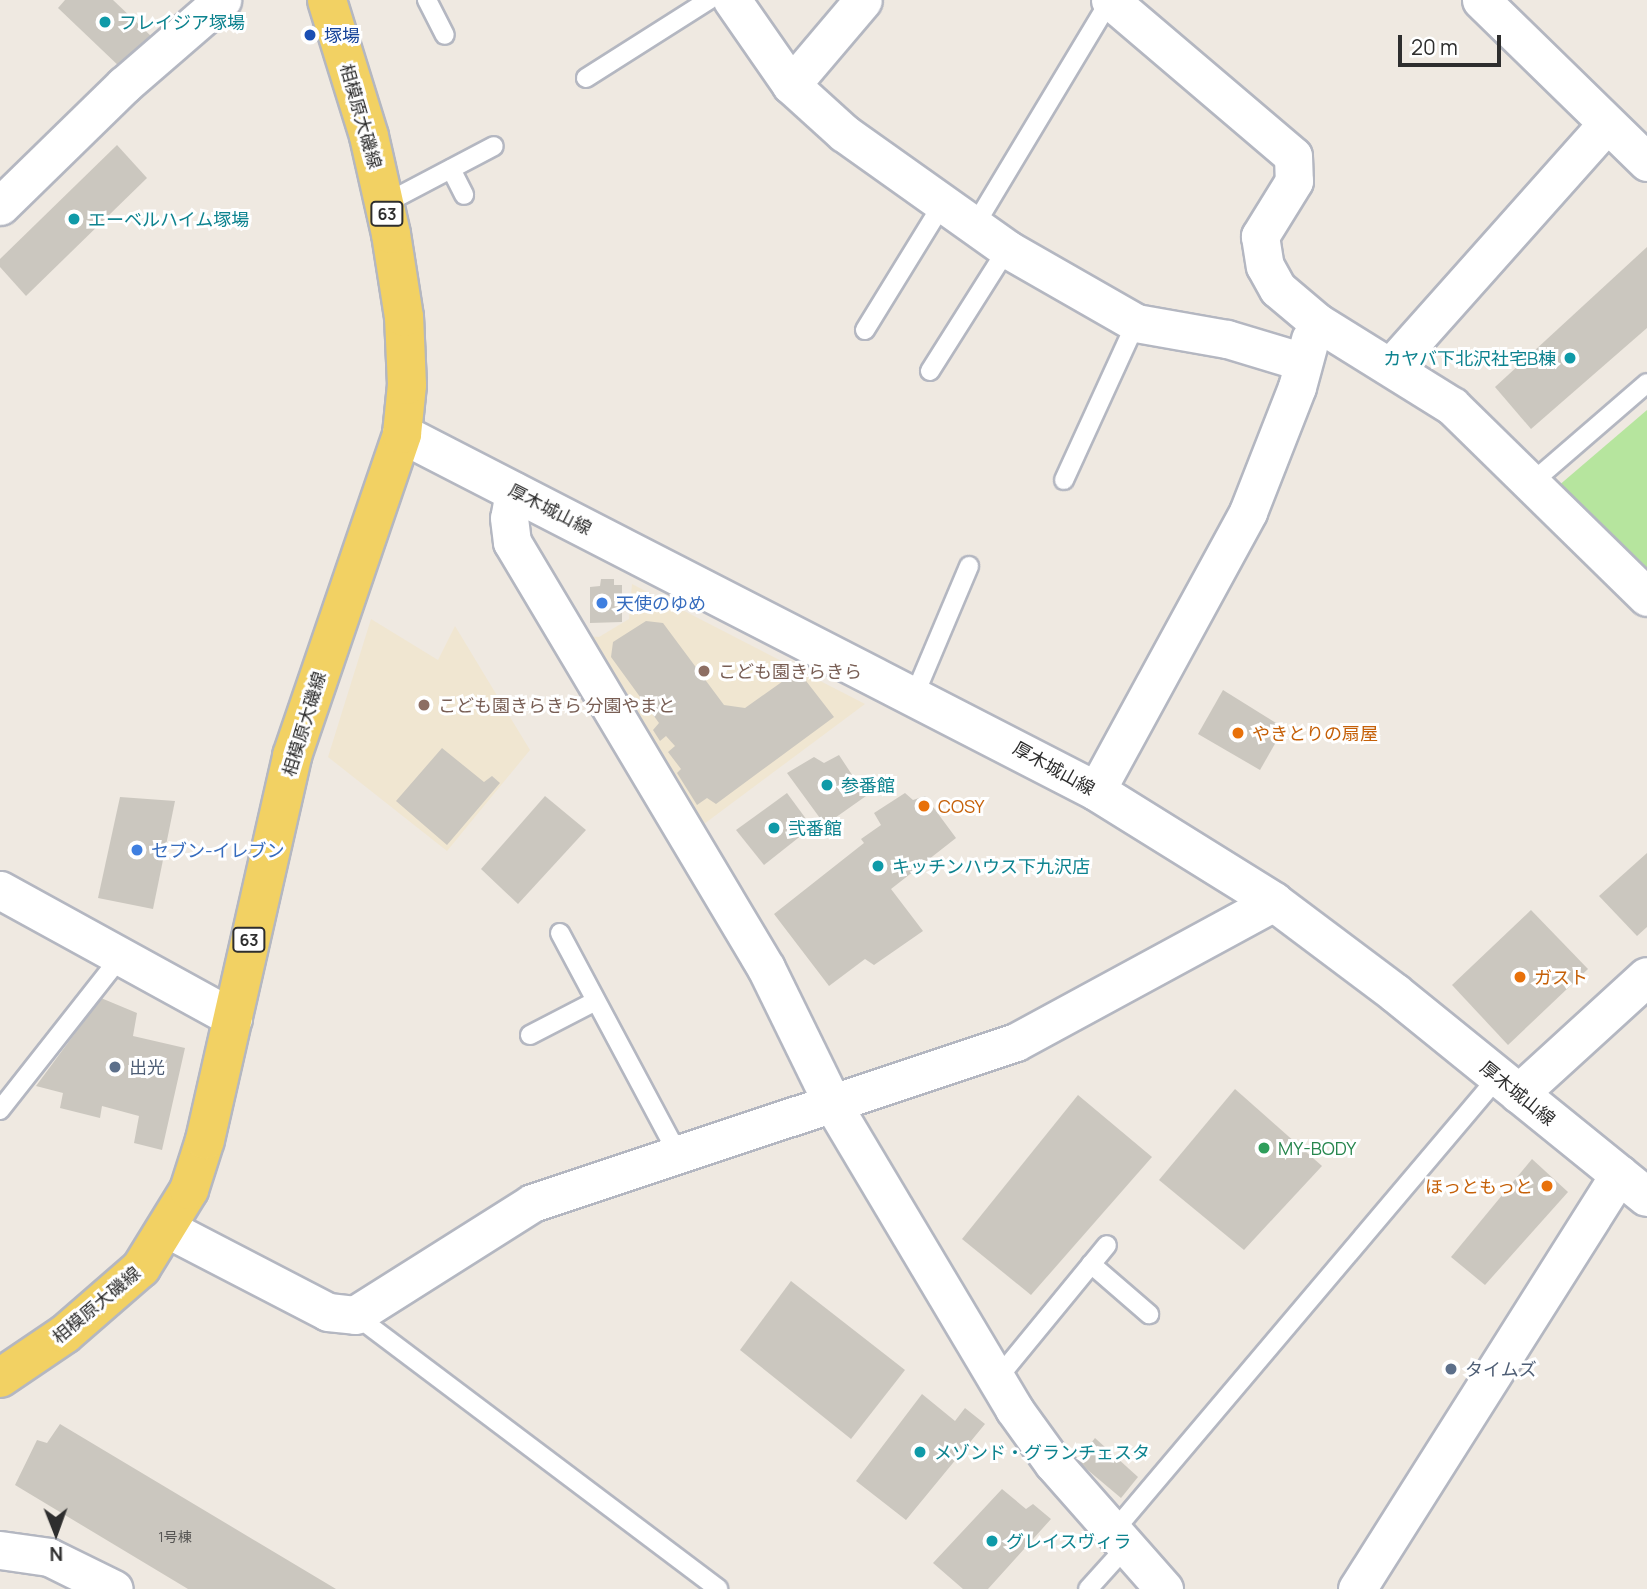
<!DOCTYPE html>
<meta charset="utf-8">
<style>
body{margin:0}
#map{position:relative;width:1647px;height:1589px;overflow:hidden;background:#efe9e1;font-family:Manrope,"Noto Sans JP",sans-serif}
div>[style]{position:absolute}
.education>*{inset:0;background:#f0e6d1}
.green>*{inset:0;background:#b6e59e}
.building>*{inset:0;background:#cbc7bf}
.roads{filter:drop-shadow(2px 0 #b4b7c1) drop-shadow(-2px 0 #b4b7c1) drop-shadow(0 2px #b4b7c1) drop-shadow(0 -2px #b4b7c1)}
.lane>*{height:18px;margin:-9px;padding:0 9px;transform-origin:9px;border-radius:9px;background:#fff}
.street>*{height:37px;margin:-18.5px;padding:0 18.5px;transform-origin:18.5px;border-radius:18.5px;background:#fff}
.secondary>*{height:38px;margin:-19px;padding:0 19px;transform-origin:19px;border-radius:19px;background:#fff}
.primary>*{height:38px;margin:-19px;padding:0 19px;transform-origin:19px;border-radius:19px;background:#f2d163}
.dots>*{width:19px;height:19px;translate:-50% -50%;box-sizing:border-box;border:4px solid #fff;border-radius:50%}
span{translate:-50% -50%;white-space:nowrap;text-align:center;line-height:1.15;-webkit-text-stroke:6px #fff;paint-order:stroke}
.number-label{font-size:14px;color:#555452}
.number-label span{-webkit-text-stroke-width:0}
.shield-label span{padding:2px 5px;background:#fff;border:2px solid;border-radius:5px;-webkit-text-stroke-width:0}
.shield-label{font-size:16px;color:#2e2e2e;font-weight:700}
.culture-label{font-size:18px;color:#0d838f}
.left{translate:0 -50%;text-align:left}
.right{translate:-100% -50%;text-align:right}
.transit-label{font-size:18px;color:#164399}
.street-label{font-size:18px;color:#2e2e2e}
.shop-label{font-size:18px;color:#366cbe}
.education-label{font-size:18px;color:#785e54}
.food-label{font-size:18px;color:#c56008}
.service-label{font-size:18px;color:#4e5e75}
.leisure-label{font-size:18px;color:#27864d}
.north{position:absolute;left:21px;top:1498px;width:70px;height:70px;-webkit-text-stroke:5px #fff;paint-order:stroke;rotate:179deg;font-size:19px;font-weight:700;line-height:28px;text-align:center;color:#2e2e2e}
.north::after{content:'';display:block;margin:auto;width:24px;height:32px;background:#2e2e2e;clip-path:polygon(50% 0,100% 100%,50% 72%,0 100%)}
.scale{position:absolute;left:1398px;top:35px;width:103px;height:32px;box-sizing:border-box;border:4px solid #2e2e2e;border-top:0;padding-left:9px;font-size:21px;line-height:24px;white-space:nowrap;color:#2e2e2e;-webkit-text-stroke:5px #fff;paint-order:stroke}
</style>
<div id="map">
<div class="education">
<i style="clip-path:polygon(632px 584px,865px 704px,704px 824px,586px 636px,599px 637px,629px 619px)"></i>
<i style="clip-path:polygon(371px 619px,438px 660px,455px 626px,530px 750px,447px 851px,328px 757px)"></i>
</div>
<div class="green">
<i style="clip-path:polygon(1647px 410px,1647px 576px,1557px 487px)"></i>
</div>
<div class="building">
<i style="clip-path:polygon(65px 0,113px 0,152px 37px,122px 69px,58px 8px)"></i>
<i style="clip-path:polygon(117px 145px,147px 178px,26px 296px,0 267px,0 259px)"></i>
<i style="clip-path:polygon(1647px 247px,1647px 328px,1531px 429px,1495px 387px)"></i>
<i style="clip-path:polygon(601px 579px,614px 579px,614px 585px,622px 585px,622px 622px,590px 623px,590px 587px,600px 586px)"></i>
<i style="clip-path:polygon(646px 621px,663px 623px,724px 705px,745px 708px,793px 674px,803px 677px,834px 717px,716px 804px,707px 798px,697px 805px,677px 773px,681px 769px,668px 752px,675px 746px,666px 736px,660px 741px,653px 730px,659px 723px,611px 657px,613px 642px)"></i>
<i style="clip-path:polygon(1223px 690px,1284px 728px,1260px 770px,1198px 734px)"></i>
<i style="clip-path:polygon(442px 748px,484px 782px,492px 776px,500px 783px,447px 845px,396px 801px)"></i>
<i style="clip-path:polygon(839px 755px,866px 796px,825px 825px,787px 773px,814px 757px,824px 763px)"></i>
<i style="clip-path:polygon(787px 793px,812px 827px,764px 865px,736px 830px)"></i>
<i style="clip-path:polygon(905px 793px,913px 800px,925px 796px,956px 838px,891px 889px,923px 931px,874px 965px,865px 959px,829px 986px,774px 914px,864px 843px,861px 839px,881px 825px,874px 813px)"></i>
<i style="clip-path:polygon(545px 796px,586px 830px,518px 904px,481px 869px)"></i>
<i style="clip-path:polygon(120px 797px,175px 801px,153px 909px,98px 898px)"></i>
<i style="clip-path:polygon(1647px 853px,1647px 927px,1637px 936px,1599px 896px)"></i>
<i style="clip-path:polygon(1531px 910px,1588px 969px,1508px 1045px,1452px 985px)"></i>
<i style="clip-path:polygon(101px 998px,137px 1013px,133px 1036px,185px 1048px,162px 1150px,134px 1143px,139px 1116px,102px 1106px,100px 1118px,60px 1108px,63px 1093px,36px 1086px)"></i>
<i style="clip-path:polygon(1235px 1089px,1322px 1166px,1244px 1250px,1159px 1180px)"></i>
<i style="clip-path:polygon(1078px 1095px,1152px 1157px,1031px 1295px,962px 1239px)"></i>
<i style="clip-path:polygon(1532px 1159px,1568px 1192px,1485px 1285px,1451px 1257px)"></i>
<i style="clip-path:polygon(791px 1281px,905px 1370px,851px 1439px,740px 1350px)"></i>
<i style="clip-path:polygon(922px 1394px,955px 1421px,965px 1408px,985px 1424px,906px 1520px,856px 1481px)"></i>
<i style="clip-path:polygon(60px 1424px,336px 1589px,188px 1589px,15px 1485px,37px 1440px,47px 1443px)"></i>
<i style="clip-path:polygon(1095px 1438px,1138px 1477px,1121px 1498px,1077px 1461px)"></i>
<i style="clip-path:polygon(1002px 1489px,1026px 1509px,1033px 1504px,1051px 1519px,988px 1589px,963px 1589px,933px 1563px)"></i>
</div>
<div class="roads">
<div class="lane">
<i style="left:427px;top:0;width:39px;rotate:63deg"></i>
<i style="left:586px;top:78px;width:146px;rotate:-32.4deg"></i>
<i style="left:451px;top:169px;width:29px;rotate:63deg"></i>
<i style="left:384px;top:204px;width:124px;rotate:-27.8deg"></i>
<i style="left:975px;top:225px;width:262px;rotate:-59deg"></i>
<i style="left:865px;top:330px;width:147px;rotate:-58.4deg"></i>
<i style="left:930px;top:371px;width:144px;rotate:-57.7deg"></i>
<i style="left:1064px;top:480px;width:173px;rotate:-65.4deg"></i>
<i style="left:1529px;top:485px;width:156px;rotate:-40.8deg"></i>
<i style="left:915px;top:694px;width:139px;rotate:-67.1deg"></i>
<i style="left:560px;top:933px;width:251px;rotate:61.9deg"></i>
<i style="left:530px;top:1035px;width:74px;rotate:-27.3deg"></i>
<i style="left:0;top:1110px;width:196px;rotate:-51.8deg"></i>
<i style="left:1091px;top:1264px;width:77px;rotate:40.8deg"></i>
<i style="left:355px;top:1315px;width:455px;rotate:37deg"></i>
<i style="left:997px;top:1379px;width:173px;rotate:-50.6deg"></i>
<i style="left:1113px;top:1532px;width:596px;rotate:-49.76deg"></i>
<i style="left:1088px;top:1589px;width:55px;rotate:-47.9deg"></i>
</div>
<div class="street">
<i style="left:732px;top:0;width:103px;rotate:55.2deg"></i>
<i style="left:791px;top:85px;width:72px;rotate:42.2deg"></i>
<i style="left:844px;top:133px;width:200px;rotate:35.4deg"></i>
<i style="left:1007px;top:249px;width:149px;rotate:29.8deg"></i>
<i style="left:1136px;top:323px;width:92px;rotate:10deg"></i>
<i style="left:1227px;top:339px;width:76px;rotate:16.8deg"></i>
<i style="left:1110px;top:0;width:240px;rotate:40.4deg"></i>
<i style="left:1293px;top:156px;width:25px;rotate:88deg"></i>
<i style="left:1294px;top:181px;width:65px;rotate:121.7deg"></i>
<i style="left:1260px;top:236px;width:30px;rotate:81deg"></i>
<i style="left:1265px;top:266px;width:26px;rotate:61deg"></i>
<i style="left:1278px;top:289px;width:51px;rotate:40.2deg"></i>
<i style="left:1317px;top:322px;width:159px;rotate:31.9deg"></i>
<i style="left:1452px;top:406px;width:273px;rotate:44.4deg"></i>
<i style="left:1481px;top:0;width:232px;rotate:44.3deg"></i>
<i style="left:791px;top:85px;width:111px;rotate:-49.7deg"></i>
<i style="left:0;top:206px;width:173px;rotate:-44.3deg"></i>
<i style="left:124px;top:85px;width:130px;rotate:-40.9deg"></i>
<i style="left:1391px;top:366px;width:323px;rotate:-48.3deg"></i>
<i style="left:514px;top:491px;width:27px;rotate:100deg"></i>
<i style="left:509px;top:518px;width:24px;rotate:83deg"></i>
<i style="left:512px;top:542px;width:496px;rotate:59.2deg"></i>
<i style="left:766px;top:968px;width:153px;rotate:63.9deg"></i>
<i style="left:833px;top:1105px;width:354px;rotate:59.2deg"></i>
<i style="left:1014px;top:1409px;width:67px;rotate:54.2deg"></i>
<i style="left:1053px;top:1463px;width:168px;rotate:48.6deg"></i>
<i style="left:1096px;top:791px;width:318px;rotate:-61.4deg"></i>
<i style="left:1248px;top:512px;width:134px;rotate:-68.6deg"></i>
<i style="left:1297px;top:387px;width:50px;rotate:-74.8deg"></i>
<i style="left:0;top:890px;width:266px;rotate:28.8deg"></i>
<i style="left:168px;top:1229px;width:180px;rotate:27.4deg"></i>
<i style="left:328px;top:1312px;width:27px;rotate:6deg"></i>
<i style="left:355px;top:1315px;width:209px;rotate:-32.3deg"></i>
<i style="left:532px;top:1203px;width:510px;rotate:-18.4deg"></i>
<i style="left:1016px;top:1042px;width:294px;rotate:-28.5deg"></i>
<i style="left:0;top:1550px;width:49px;rotate:8.1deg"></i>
<i style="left:49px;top:1557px;width:72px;rotate:26.2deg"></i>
<i style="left:1357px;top:1589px;width:491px;rotate:-57.7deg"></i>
</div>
<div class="secondary">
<i style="left:402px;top:434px;width:780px;rotate:27.22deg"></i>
<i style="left:1096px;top:791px;width:210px;rotate:31.9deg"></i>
<i style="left:1274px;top:902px;width:151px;rotate:36.9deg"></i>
<i style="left:1395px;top:993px;width:324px;rotate:39deg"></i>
<i style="left:1519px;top:1094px;width:173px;rotate:-42.4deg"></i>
</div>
<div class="primary">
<i style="left:0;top:1378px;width:78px;rotate:-34.1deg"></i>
<i style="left:65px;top:1334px;width:101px;rotate:-41deg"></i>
<i style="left:141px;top:1268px;width:92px;rotate:-58.4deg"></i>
<i style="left:189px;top:1190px;width:52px;rotate:-72.3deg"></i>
<i style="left:205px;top:1140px;width:394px;rotate:-77.2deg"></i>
<i style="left:292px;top:756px;width:340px;rotate:-71.1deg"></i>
<i style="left:402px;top:434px;width:49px;rotate:-84.2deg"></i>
<i style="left:407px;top:385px;width:68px;rotate:-92.5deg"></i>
<i style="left:404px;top:317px;width:84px;rotate:-98.9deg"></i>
<i style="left:391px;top:234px;width:100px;rotate:-102.7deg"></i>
<i style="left:369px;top:136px;width:142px;rotate:-107.2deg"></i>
</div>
</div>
<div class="dots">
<i style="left:105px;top:22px;background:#0f9aa8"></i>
<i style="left:310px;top:35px;background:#1a4fb4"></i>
<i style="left:74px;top:219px;background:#0f9aa8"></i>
<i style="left:1570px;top:358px;background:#0f9aa8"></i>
<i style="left:602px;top:603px;background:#3f7fe0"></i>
<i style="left:704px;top:671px;background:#8d6e63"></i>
<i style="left:424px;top:705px;background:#8d6e63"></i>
<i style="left:1238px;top:733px;background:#e8710a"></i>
<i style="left:827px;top:785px;background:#0f9aa8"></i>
<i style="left:924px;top:806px;background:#e8710a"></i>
<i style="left:774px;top:828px;background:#0f9aa8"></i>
<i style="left:137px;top:850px;background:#3f7fe0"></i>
<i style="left:878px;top:866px;background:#0f9aa8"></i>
<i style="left:1520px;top:977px;background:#e8710a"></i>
<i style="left:115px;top:1067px;background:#5c6f8a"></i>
<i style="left:1264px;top:1148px;background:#2e9e5b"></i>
<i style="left:1547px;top:1186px;background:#e8710a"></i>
<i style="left:1451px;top:1369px;background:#5c6f8a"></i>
<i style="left:920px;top:1452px;background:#0f9aa8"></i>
<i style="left:992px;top:1541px;background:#0f9aa8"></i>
</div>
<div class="number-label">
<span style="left:175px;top:1537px">1号棟</span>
</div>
<div class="shield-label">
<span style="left:387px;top:214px">63</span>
<span style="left:249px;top:940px">63</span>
</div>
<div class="culture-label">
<span class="left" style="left:119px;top:22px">フレイジア塚場</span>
<span class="left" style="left:88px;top:219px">エーベルハイム塚場</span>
<span class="right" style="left:1556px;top:358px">カヤバ下北沢社宅B棟</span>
<span class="left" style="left:841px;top:785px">参番館</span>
<span class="left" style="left:788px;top:828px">弐番館</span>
<span class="left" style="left:892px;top:866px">キッチンハウス下九沢店</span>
<span class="left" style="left:934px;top:1452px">メゾンド・グランチェスタ</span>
<span class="left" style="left:1006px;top:1541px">グレイスヴィラ</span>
</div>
<div class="transit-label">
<span class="left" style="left:324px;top:35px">塚場</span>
</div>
<div class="street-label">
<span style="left:361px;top:116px;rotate:74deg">相模原大磯線</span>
<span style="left:550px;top:509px;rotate:27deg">厚木城山線</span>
<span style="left:304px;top:724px;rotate:-73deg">相模原大磯線</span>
<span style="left:1054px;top:768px;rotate:29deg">厚木城山線</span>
<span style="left:1518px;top:1093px;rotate:39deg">厚木城山線</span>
<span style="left:96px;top:1305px;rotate:-40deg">相模原大磯線</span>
</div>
<div class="shop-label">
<span class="left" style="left:616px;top:603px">天使のゆめ</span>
<span class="left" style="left:151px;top:850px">セブン-イレブン</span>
</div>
<div class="education-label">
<span class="left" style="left:718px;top:671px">こども園きらきら</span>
<span class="left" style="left:438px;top:705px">こども園きらきら 分園やまと</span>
</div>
<div class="food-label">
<span class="left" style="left:1252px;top:733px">やきとりの扇屋</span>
<span class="left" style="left:938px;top:806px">COSY</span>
<span class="left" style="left:1534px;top:977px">ガスト</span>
<span class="right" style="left:1533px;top:1186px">ほっともっと</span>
</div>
<div class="service-label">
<span class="left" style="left:129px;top:1067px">出光</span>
<span class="left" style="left:1465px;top:1369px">タイムズ</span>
</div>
<div class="leisure-label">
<span class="left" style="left:1278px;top:1148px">MY-BODY</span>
</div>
<div class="north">N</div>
<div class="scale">20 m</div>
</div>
